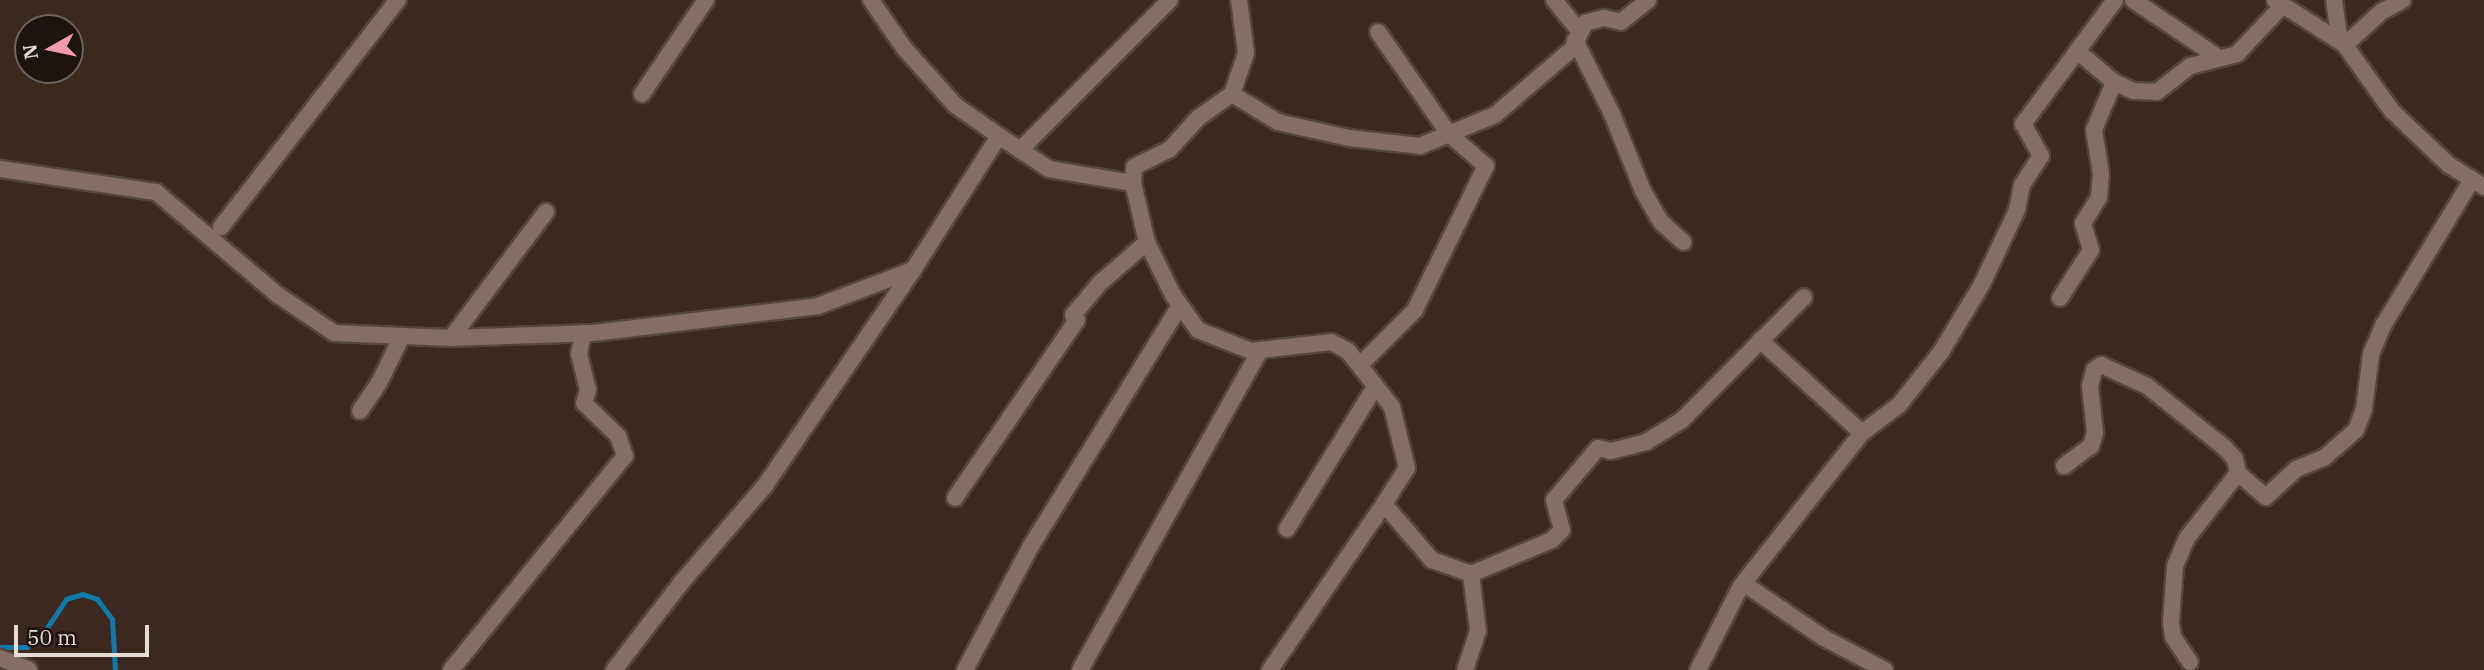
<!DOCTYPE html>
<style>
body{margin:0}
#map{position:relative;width:2484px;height:670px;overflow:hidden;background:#3c281f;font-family:"IBM Plex Serif",serif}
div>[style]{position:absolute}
.stream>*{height:5px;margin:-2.5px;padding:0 2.5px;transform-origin:2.5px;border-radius:2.5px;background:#1079a9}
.roads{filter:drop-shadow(2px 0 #56453d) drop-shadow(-2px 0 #56453d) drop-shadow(0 2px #56453d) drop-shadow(0 -2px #56453d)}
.minor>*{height:16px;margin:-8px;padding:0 8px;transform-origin:8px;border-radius:8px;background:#876e64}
span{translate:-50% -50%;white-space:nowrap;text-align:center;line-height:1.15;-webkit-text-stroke:7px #1d130f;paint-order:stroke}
.north{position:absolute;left:14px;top:14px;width:70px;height:70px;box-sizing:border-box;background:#1d130f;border:2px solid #6e635e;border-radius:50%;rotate:261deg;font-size:19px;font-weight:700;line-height:28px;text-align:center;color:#e8dad4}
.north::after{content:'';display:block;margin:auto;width:24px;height:32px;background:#f29ab0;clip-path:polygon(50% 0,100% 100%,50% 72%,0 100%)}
.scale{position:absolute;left:14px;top:625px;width:135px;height:32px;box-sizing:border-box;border:4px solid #e8dad4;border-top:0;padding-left:9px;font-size:21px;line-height:24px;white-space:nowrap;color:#e8dad4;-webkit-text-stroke:5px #1d130f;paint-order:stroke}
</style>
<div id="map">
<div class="stream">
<i style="left:0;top:647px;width:27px"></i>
<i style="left:27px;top:647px;width:23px;rotate:-41deg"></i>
<i style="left:44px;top:632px;width:40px;rotate:-56deg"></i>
<i style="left:66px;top:599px;width:17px;rotate:-17deg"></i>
<i style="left:82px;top:594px;width:16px;rotate:18deg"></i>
<i style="left:97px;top:599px;width:25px;rotate:53deg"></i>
<i style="left:112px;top:619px;width:51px;rotate:86.6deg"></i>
</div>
<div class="roads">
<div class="minor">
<i style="left:871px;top:0;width:58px;rotate:55.5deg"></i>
<i style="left:904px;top:48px;width:76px;rotate:48.2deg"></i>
<i style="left:955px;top:105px;width:54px;rotate:35.2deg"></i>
<i style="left:999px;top:136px;width:60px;rotate:33.4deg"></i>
<i style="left:1049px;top:169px;width:85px;rotate:9.5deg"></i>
<i style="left:1133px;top:183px;width:16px;rotate:-86deg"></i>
<i style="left:1134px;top:167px;width:40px;rotate:-26.6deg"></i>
<i style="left:1170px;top:149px;width:42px;rotate:-47.9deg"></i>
<i style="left:1198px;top:118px;width:42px;rotate:-35.2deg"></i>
<i style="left:1232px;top:94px;width:43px;rotate:-71.1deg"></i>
<i style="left:1246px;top:53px;width:53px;rotate:-97.5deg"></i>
<i style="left:1554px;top:0;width:41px;rotate:50.9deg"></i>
<i style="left:2133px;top:0;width:104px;rotate:34deg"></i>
<i style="left:2275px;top:0;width:83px;rotate:32.7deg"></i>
<i style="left:2345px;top:45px;width:49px;rotate:-42.5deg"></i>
<i style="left:2381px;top:12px;width:25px;rotate:-29deg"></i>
<i style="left:2334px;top:0;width:37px;rotate:82deg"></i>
<i style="left:2339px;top:37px;width:91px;rotate:54.4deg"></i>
<i style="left:2392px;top:111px;width:79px;rotate:43.5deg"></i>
<i style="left:2449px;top:165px;width:41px;rotate:32.2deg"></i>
<i style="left:1575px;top:40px;width:83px;rotate:63.4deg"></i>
<i style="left:1612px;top:114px;width:83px;rotate:68.1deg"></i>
<i style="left:1643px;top:191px;width:36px;rotate:60deg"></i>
<i style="left:1661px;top:222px;width:30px;rotate:42deg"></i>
<i style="left:2077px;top:51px;width:48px;rotate:40deg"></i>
<i style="left:642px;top:94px;width:114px;rotate:-55.8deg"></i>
<i style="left:1232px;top:94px;width:54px;rotate:31.3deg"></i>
<i style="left:1278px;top:122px;width:73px;rotate:12.7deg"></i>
<i style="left:1349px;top:138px;width:71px;rotate:6.4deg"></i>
<i style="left:1420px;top:146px;width:81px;rotate:-22.5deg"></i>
<i style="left:1495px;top:115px;width:101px;rotate:-40.6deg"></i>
<i style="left:1572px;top:49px;width:29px;rotate:-63deg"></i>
<i style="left:1585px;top:23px;width:20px;rotate:-15deg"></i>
<i style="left:1604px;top:18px;width:17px;rotate:13deg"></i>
<i style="left:1621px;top:22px;width:35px;rotate:-39deg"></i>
<i style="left:1020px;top:150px;width:212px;rotate:-45deg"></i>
<i style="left:0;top:169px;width:158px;rotate:8.4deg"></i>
<i style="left:156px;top:192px;width:160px;rotate:40.2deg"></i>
<i style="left:278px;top:295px;width:68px;rotate:34.2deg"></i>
<i style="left:334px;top:333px;width:117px;rotate:2.4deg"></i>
<i style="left:451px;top:338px;width:142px;rotate:-2deg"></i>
<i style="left:593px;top:333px;width:227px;rotate:-6.8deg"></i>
<i style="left:818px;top:306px;width:102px;rotate:-20.8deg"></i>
<i style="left:913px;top:270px;width:159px;rotate:-57.3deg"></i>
<i style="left:1133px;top:183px;width:61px;rotate:76.7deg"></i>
<i style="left:1147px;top:242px;width:59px;rotate:63.9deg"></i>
<i style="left:1173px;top:295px;width:43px;rotate:54.5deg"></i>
<i style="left:1198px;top:330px;width:57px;rotate:21.6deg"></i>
<i style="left:1251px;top:351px;width:81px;rotate:-6.4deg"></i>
<i style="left:1331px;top:342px;width:19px;rotate:28deg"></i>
<i style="left:1348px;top:351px;width:71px;rotate:51.8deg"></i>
<i style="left:1392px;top:407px;width:63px;rotate:76.2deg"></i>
<i style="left:1407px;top:468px;width:43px;rotate:122.6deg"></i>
<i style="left:1384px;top:504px;width:74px;rotate:49.4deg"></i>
<i style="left:1432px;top:560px;width:41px;rotate:19.7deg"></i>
<i style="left:1471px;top:574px;width:57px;rotate:83deg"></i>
<i style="left:1478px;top:631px;width:41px;rotate:108.4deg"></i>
<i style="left:221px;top:227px;width:288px;rotate:-52.1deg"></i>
<i style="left:2060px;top:298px;width:57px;rotate:-57.1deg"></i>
<i style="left:2091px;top:250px;width:28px;rotate:-107deg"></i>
<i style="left:2083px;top:223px;width:31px;rotate:-58deg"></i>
<i style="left:2099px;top:197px;width:23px;rotate:-85deg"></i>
<i style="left:2101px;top:174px;width:45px;rotate:-99deg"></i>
<i style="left:2094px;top:130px;width:52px;rotate:-67.4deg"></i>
<i style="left:2114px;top:82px;width:21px;rotate:25deg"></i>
<i style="left:2133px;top:91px;width:24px;rotate:2deg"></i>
<i style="left:2157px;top:92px;width:42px;rotate:-38.2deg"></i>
<i style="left:2190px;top:66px;width:49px;rotate:-14.3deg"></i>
<i style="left:2237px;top:54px;width:66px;rotate:-46.8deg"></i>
<i style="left:451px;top:338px;width:158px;rotate:-53deg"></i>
<i style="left:1760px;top:340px;width:138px;rotate:42.4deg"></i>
<i style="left:1360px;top:365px;width:78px;rotate:-45deg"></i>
<i style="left:1415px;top:310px;width:161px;rotate:-63.8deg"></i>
<i style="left:1486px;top:166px;width:49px;rotate:-139.1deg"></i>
<i style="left:1449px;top:134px;width:124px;rotate:-124.8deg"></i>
<i style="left:360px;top:411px;width:34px;rotate:-56deg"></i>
<i style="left:379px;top:383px;width:52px;rotate:-63.9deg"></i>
<i style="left:2064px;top:466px;width:34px;rotate:-37deg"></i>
<i style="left:2091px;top:446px;width:14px;rotate:-73deg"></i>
<i style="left:2095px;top:433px;width:47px;rotate:-96.1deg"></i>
<i style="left:2090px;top:386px;width:16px;rotate:-76deg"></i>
<i style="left:2094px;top:370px;width:9px;rotate:-36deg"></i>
<i style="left:2101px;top:365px;width:51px;rotate:24.5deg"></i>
<i style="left:2147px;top:386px;width:98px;rotate:38.4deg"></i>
<i style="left:2224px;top:447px;width:16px;rotate:47deg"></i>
<i style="left:2235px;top:459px;width:14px;rotate:78deg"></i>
<i style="left:955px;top:498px;width:216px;rotate:-55.6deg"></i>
<i style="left:1077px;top:320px;width:6px;rotate:-129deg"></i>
<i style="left:1073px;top:315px;width:42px;rotate:-49.8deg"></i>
<i style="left:1100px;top:283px;width:62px;rotate:-41.1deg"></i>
<i style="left:1287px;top:529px;width:167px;rotate:-58.2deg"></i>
<i style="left:1471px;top:574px;width:88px;rotate:-22.8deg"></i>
<i style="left:1552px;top:540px;width:14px;rotate:-45deg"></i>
<i style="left:1562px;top:530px;width:31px;rotate:-105deg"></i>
<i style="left:1554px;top:500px;width:68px;rotate:-49.8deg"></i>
<i style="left:1598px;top:448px;width:13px;rotate:13deg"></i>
<i style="left:1611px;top:451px;width:36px;rotate:-14deg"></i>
<i style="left:1646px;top:442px;width:42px;rotate:-31.4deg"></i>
<i style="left:1682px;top:420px;width:173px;rotate:-45.2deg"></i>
<i style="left:1741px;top:586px;width:5px;rotate:-11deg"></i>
<i style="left:1746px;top:585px;width:94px;rotate:34.2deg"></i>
<i style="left:1824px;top:638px;width:69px;rotate:27.7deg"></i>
<i style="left:0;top:658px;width:31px;rotate:22deg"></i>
<i style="left:2190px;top:662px;width:30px;rotate:-124deg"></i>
<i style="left:2173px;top:637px;width:15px;rotate:-98deg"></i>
<i style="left:2171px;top:622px;width:56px;rotate:-85.9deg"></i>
<i style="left:2175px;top:566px;width:30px;rotate:-67deg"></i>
<i style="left:2187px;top:538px;width:83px;rotate:-51.9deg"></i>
<i style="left:2238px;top:473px;width:37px;rotate:41deg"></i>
<i style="left:2266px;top:497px;width:41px;rotate:-43deg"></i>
<i style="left:2296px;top:469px;width:31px;rotate:-22deg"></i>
<i style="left:2325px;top:457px;width:41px;rotate:-41.1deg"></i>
<i style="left:2356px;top:430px;width:22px;rotate:-69deg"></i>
<i style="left:2364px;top:409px;width:55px;rotate:-82.7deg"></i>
<i style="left:2371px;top:354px;width:33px;rotate:-67deg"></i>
<i style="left:2384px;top:324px;width:169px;rotate:-58.6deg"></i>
<i style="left:451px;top:670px;width:276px;rotate:-50.9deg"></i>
<i style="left:625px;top:456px;width:21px;rotate:-109deg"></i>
<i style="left:618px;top:436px;width:47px;rotate:-135.9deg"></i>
<i style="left:584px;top:403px;width:14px;rotate:-73deg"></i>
<i style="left:588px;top:390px;width:37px;rotate:-104deg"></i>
<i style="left:579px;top:354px;width:21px;rotate:-79deg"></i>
<i style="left:614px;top:670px;width:110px;rotate:-52.4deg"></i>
<i style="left:681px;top:583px;width:127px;rotate:-49.2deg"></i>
<i style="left:764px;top:487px;width:263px;rotate:-55.5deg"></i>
<i style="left:965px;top:670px;width:140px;rotate:-62deg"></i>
<i style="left:1031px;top:546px;width:282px;rotate:-58.2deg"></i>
<i style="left:1080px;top:670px;width:366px;rotate:-60.6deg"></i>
<i style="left:1270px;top:670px;width:201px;rotate:-55.5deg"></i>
<i style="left:1698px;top:670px;width:94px;rotate:-62.9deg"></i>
<i style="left:1741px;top:586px;width:195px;rotate:-51.7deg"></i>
<i style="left:1862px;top:433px;width:46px;rotate:-37.1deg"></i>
<i style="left:1899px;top:405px;width:68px;rotate:-51.6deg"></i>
<i style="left:1941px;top:352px;width:79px;rotate:-58.9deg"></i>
<i style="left:1982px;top:284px;width:82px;rotate:-64.7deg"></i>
<i style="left:2017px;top:210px;width:25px;rotate:-79deg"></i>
<i style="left:2022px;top:185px;width:35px;rotate:-57deg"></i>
<i style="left:2041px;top:156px;width:37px;rotate:-119deg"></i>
<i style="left:2023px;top:124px;width:154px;rotate:-53.4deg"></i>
</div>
</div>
<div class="north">N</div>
<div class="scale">50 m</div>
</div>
